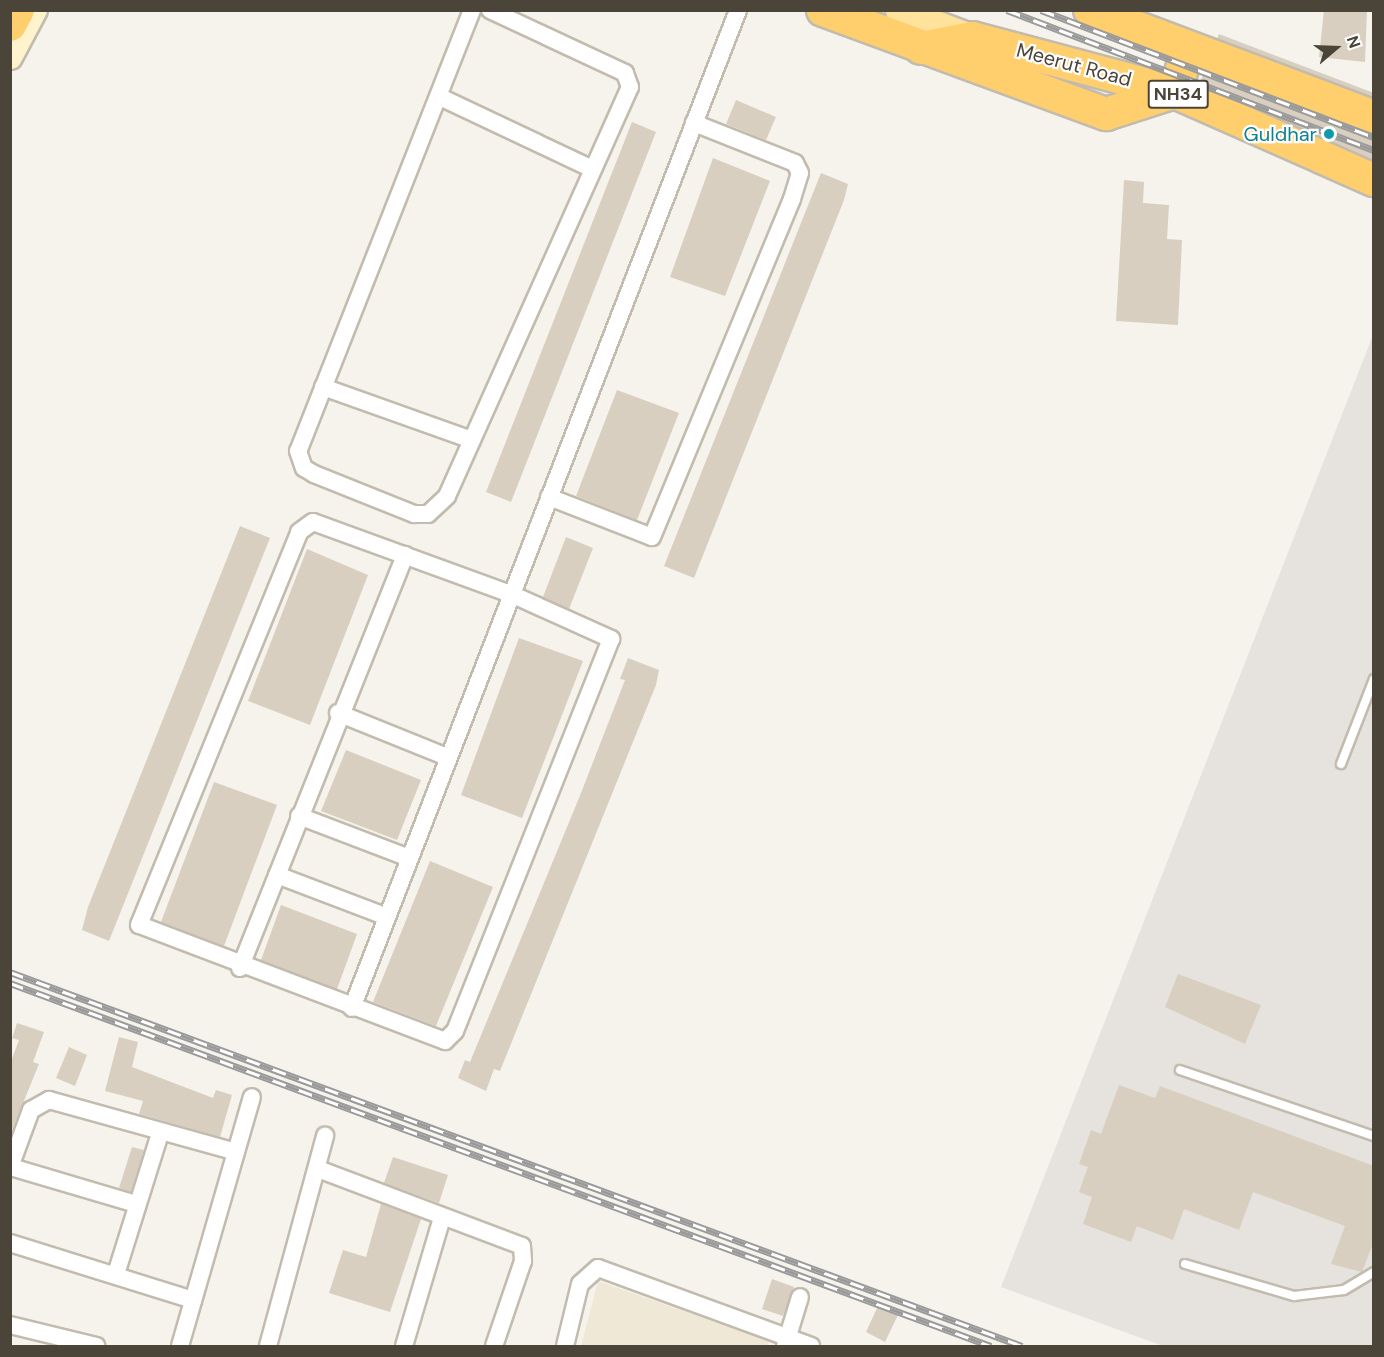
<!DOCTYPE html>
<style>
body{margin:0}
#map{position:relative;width:1384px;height:1357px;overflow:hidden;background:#f6f3ec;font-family:"DM Sans",sans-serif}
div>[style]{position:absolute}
.industrial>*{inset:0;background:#e6e2dd}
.education>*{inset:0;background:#efe8d6}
.building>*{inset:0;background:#d8cfc1}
.path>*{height:3px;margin-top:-1.5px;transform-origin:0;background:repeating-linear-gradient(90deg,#c4b79f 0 3px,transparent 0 6px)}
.roads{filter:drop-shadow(2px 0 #c2bbae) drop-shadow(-2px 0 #c2bbae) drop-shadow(0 2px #c2bbae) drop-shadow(0 -2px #c2bbae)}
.lane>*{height:8px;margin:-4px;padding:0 4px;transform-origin:4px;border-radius:4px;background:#fff}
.street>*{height:16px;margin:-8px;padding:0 8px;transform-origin:8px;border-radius:8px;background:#fff}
.secondary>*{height:24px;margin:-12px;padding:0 12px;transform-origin:12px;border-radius:12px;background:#fff3cd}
.primary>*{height:27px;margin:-13.5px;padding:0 13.5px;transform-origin:13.5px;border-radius:13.5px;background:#ffe39c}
.highway>*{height:32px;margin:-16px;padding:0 16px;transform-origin:16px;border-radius:16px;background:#ffcf6e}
.rail>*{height:7px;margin-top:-3.5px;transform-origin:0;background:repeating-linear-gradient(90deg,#fff 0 14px,#9a9a9a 0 28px);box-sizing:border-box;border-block:2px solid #9a9a9a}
.dots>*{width:16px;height:16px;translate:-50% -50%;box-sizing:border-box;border:3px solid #fff;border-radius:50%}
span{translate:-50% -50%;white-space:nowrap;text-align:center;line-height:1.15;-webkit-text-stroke:4.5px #fff;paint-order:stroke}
.shield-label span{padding:2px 4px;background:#fff;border:2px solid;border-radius:4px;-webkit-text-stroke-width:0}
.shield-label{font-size:18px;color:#4b4439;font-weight:700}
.street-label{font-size:20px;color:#4b4439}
.culture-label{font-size:20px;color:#0d838f}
.right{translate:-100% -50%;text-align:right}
.frame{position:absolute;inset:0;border:12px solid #4b4439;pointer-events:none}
.north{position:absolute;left:1306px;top:18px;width:60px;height:60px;-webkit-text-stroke:4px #fff;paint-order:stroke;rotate:71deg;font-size:16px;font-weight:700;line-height:24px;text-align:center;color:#4b4439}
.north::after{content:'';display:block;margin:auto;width:21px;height:27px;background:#4b4439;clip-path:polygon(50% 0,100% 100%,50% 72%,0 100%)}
</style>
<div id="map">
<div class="industrial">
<i style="clip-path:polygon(1373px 335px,1373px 1346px,1163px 1346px,1001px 1287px)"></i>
</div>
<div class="education">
<i style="clip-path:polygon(598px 1281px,769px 1341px,767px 1346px,581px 1346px)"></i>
</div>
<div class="building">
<i style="clip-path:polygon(1324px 10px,1367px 10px,1365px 62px,1319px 57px)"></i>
<i style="clip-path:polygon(1219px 34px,1374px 93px,1374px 98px,1217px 39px)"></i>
<i style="clip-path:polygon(1204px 72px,1374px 135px,1374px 160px,1200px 83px)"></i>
<i style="clip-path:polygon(736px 100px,776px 117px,766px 140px,726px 124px)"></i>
<i style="clip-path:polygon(632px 122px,656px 132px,511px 502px,486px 492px)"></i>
<i style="clip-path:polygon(713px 158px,770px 181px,725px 296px,670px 277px)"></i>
<i style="clip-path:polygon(821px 173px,848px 184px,844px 200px,694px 578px,664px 566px)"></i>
<i style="clip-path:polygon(1124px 180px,1144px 182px,1143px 203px,1169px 205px,1167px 239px,1182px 240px,1178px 325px,1116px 321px)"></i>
<i style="clip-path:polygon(617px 390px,679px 413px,637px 520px,576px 496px)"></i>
<i style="clip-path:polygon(240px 526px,270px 538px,109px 941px,82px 930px,88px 907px)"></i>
<i style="clip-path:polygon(566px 537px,593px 548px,569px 609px,543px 597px)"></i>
<i style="clip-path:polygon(307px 549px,368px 575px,310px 725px,248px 701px)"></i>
<i style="clip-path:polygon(519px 638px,583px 661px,522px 818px,461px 795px)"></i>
<i style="clip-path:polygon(628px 658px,659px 670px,656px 685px,500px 1071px,494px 1069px,486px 1091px,458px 1078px,465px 1060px,470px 1062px,579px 798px,625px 680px,620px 679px)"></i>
<i style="clip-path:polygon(346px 750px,421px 780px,397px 840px,321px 811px)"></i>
<i style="clip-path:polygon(214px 782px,277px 805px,224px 946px,161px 922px)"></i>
<i style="clip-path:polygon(430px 861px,493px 887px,436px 1026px,373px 1002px)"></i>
<i style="clip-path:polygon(281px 905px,357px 934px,337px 989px,261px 960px)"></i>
<i style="clip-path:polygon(1178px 974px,1261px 1005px,1245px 1044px,1165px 1007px)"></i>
<i style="clip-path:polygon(17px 1023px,44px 1032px,33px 1062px,39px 1064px,10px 1135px,10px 1064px,19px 1040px,12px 1038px)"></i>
<i style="clip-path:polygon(119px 1037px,138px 1042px,132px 1067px,213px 1098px,216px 1090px,232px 1095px,220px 1137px,139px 1114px,143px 1101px,105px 1091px)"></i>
<i style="clip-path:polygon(69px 1047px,87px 1055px,75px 1086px,56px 1078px)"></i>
<i style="clip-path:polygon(1119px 1085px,1155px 1098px,1160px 1086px,1374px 1166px,1374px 1241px,1362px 1272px,1331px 1264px,1345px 1226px,1253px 1192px,1239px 1230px,1184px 1209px,1173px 1240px,1137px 1226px,1131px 1242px,1083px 1224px,1092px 1197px,1079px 1192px,1088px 1167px,1079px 1164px,1091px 1130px,1101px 1134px)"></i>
<i style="clip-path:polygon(132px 1147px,144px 1150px,131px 1192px,119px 1188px)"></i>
<i style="clip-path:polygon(393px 1157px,448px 1175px,439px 1203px,384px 1183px)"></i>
<i style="clip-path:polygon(381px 1204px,421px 1219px,390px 1312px,329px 1293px,343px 1250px,366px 1257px)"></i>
<i style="clip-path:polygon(772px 1279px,794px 1287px,783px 1316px,762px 1309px)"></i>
<i style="clip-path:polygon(878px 1306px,898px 1315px,885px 1342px,866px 1332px)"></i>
</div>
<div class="path">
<i style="left:1373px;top:261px;width:1px"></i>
</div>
<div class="roads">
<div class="lane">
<i style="left:1341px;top:764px;width:91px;rotate:-68.8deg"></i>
<i style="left:1180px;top:1070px;width:205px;rotate:18.8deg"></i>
<i style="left:1185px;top:1264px;width:114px;rotate:16.4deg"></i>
<i style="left:1294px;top:1296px;width:50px;rotate:-6.8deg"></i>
<i style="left:1344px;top:1290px;width:35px;rotate:-31deg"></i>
</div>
<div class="street">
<i style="left:472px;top:10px;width:474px;rotate:111.5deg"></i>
<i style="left:298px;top:451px;width:18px;rotate:71deg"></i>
<i style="left:304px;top:468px;width:12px;rotate:31deg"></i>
<i style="left:314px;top:474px;width:108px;rotate:21.8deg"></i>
<i style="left:414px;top:514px;width:14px"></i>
<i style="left:428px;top:514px;width:26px;rotate:-43deg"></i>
<i style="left:447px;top:496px;width:448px;rotate:-65.9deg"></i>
<i style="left:630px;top:87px;width:15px;rotate:-110deg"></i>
<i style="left:625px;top:73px;width:149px;rotate:-155deg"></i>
<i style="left:440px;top:97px;width:168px;rotate:25.3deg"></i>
<i style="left:323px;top:387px;width:158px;rotate:19.6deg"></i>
<i style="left:549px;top:497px;width:110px;rotate:21.2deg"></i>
<i style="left:652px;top:537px;width:366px;rotate:-67.5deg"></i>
<i style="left:792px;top:199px;width:27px;rotate:-73deg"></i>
<i style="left:800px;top:173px;width:11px;rotate:-117deg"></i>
<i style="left:795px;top:163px;width:109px;rotate:-158.4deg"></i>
<i style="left:313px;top:522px;width:211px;rotate:20deg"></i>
<i style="left:511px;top:594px;width:110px;rotate:24.2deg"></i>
<i style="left:611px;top:639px;width:422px;rotate:111.7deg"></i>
<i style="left:455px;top:1031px;width:14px;rotate:135deg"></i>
<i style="left:445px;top:1041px;width:327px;rotate:-159.2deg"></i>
<i style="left:139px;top:925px;width:424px;rotate:-67.8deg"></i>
<i style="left:299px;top:532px;width:17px;rotate:-36deg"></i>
<i style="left:338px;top:713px;width:118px;rotate:22deg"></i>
<i style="left:299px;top:816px;width:118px;rotate:20.9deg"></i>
<i style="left:277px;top:875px;width:116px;rotate:20.8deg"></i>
<i style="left:240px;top:968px;width:445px;rotate:-68.2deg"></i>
<i style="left:352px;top:1008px;width:1070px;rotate:-68.85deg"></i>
<i style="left:10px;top:1167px;width:61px;rotate:-69.8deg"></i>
<i style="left:31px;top:1110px;width:21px;rotate:-29deg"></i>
<i style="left:49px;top:1100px;width:194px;rotate:15.5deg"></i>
<i style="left:11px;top:1167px;width:130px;rotate:16.5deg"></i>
<i style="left:318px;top:1169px;width:218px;rotate:20.7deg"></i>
<i style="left:522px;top:1246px;width:15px;rotate:86deg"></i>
<i style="left:523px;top:1261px;width:90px;rotate:108.8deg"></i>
<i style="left:10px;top:1243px;width:192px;rotate:17.3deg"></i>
<i style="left:116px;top:1274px;width:147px;rotate:-72.6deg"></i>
<i style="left:10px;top:1325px;width:89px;rotate:13.7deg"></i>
<i style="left:180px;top:1346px;width:259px;rotate:-73.9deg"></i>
<i style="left:268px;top:1346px;width:218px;rotate:-74.8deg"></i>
<i style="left:404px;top:1346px;width:134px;rotate:-73.5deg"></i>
<i style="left:565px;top:1346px;width:64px;rotate:-76.4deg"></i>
<i style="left:580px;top:1284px;width:24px;rotate:-42deg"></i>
<i style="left:598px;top:1268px;width:227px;rotate:20.1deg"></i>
<i style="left:785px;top:1346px;width:51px;rotate:-73deg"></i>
</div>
<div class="secondary">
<i style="left:10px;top:57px;width:53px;rotate:-62deg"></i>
</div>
<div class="primary">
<i style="left:899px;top:10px;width:78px;rotate:21deg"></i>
</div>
<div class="highway">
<i style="left:823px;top:10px;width:302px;rotate:20.2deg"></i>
<i style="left:1106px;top:114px;width:72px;rotate:-17.7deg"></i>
<i style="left:1175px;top:92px;width:45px;rotate:-73.2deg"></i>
<i style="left:1090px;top:10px;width:303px;rotate:20.6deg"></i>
<i style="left:10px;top:25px;width:17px;rotate:-62deg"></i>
<i style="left:921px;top:48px;width:52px;rotate:-11.1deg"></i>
<i style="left:972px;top:38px;width:210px;rotate:14.9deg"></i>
<i style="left:1175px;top:92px;width:218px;rotate:23.9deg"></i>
</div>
</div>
<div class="rail">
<i style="left:1007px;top:10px;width:393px;rotate:20.9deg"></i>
<i style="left:1041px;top:10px;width:356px;rotate:20.9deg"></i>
<i style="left:10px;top:972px;width:1079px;rotate:20.28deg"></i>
<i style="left:10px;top:983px;width:1046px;rotate:20.31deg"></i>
</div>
<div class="dots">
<i style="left:1329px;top:134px;background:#0f9aa8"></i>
</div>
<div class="shield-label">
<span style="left:1178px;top:94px">NH34</span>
</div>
<div class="street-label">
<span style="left:1074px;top:65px;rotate:15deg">Meerut Road</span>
</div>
<div class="culture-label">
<span class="right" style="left:1317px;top:134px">Guldhar</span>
</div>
<div class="frame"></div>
<div class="north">N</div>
</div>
